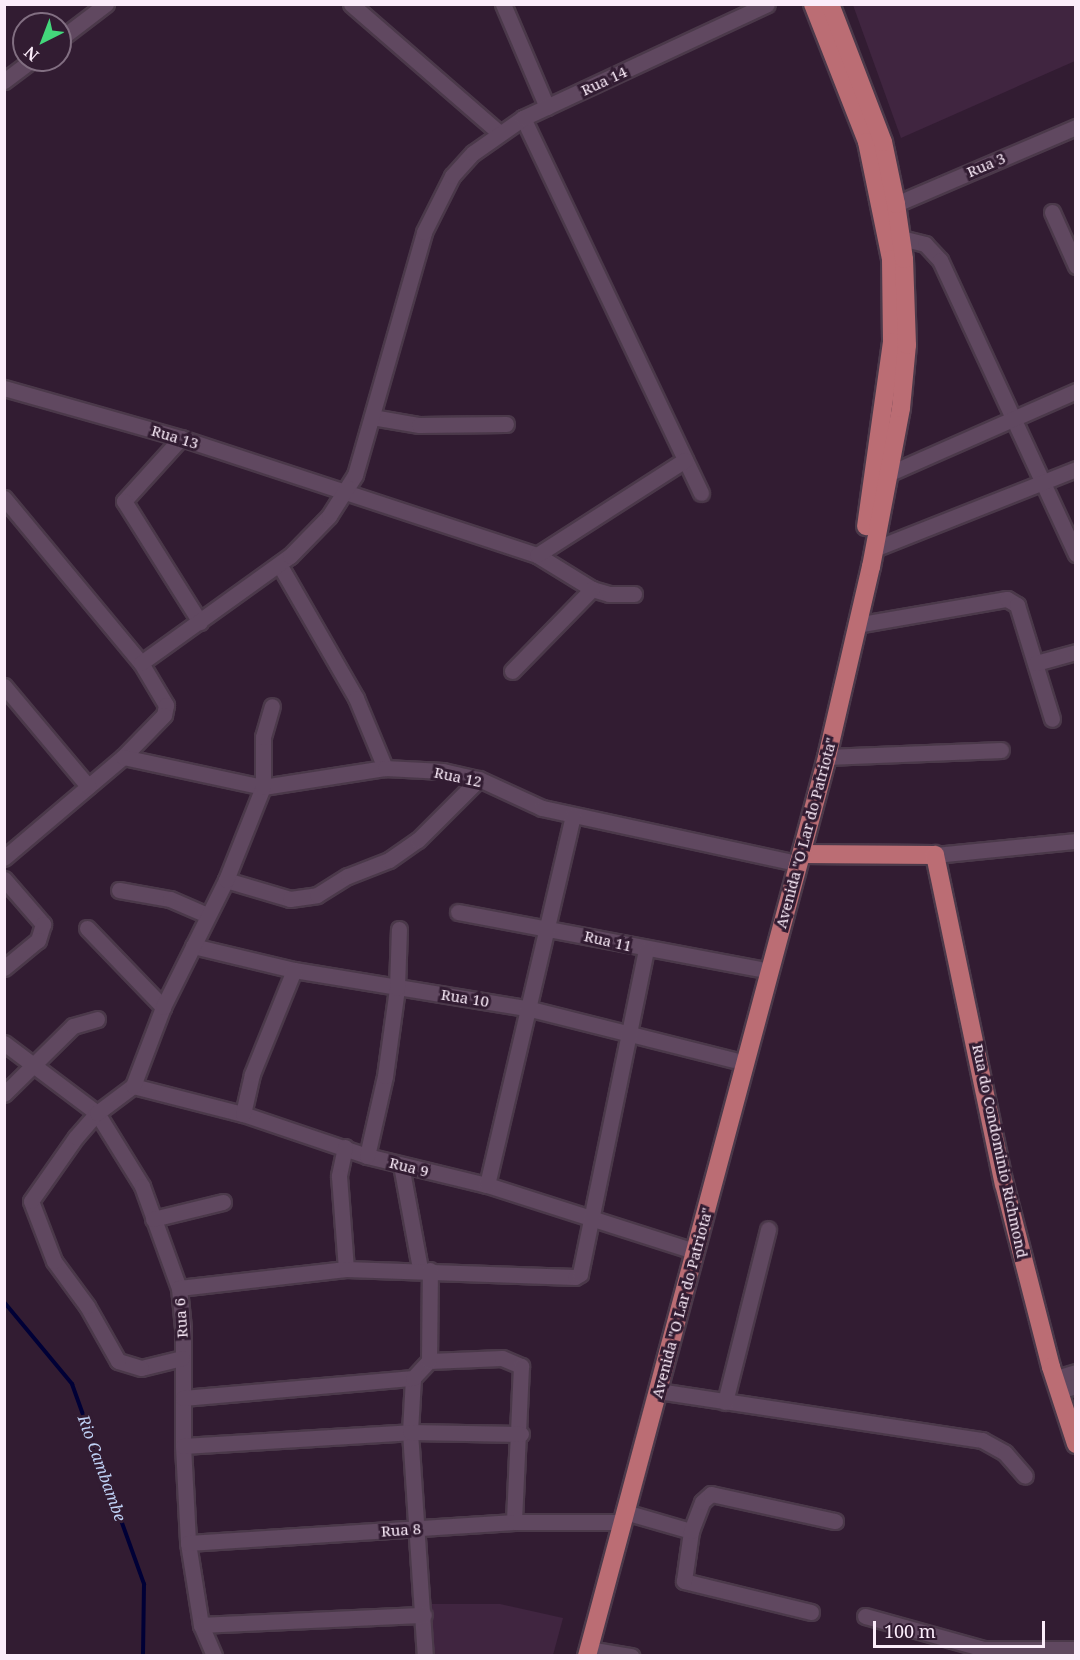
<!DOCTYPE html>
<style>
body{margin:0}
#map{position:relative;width:1080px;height:1660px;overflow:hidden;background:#321c32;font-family:"Noto Serif",serif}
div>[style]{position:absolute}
.built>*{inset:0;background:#402540}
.stream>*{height:4px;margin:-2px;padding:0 2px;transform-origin:2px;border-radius:2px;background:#000036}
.roads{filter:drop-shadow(2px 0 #4b394a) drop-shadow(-2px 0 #4b394a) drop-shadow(0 2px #4b394a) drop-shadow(0 -2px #4b394a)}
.minor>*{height:15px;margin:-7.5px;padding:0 7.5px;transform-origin:7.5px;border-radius:7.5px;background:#604860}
.major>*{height:18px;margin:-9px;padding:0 9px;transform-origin:9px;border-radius:9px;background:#bb6d74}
span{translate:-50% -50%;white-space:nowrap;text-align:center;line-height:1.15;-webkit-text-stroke:6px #321c32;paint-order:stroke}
.street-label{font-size:15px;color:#fbecfa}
.water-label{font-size:16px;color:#bfd1f5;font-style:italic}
.frame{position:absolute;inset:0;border:6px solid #fbecfa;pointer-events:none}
.north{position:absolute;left:12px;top:12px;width:60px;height:60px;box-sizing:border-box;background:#321c32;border:2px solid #826f82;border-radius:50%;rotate:222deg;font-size:16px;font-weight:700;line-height:24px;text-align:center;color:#fbecfa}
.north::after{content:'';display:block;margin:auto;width:21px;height:27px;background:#43d77b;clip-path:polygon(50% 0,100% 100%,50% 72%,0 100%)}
.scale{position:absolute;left:873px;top:1621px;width:172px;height:27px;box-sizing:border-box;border:3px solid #fbecfa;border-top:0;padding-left:8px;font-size:18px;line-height:21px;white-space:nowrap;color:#fbecfa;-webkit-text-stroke:4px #321c32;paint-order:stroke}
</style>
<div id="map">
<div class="built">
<i style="clip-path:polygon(853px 5px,1075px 5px,1075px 61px,901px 138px)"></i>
<i style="clip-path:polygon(432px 1604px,500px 1604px,563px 1618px,553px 1655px,433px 1655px)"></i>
</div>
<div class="stream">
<i style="left:4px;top:1302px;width:107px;rotate:50.3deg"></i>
<i style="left:72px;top:1384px;width:213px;rotate:70.2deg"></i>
<i style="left:144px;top:1584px;width:72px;rotate:90.8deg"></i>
</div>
<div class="roads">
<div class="minor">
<i style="left:351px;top:4px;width:195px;rotate:41deg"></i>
<i style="left:503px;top:4px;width:112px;rotate:66.9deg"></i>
<i style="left:60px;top:39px;width:58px;rotate:-37.3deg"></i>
<i style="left:4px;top:81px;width:35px;rotate:-37deg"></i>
<i style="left:523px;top:118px;width:415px;rotate:64.6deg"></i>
<i style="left:896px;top:204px;width:196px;rotate:-23.2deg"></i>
<i style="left:1052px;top:212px;width:59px;rotate:66deg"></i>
<i style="left:901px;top:238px;width:25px;rotate:14deg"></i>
<i style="left:925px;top:244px;width:22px;rotate:47deg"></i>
<i style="left:940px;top:260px;width:324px;rotate:65.2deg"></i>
<i style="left:4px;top:388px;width:184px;rotate:15.8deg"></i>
<i style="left:181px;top:438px;width:375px;rotate:18.2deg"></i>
<i style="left:537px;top:555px;width:65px;rotate:31.7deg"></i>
<i style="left:592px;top:589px;width:18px;rotate:16deg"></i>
<i style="left:609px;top:594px;width:25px"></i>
<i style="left:372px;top:417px;width:48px;rotate:9.7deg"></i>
<i style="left:419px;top:425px;width:87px;rotate:-0.7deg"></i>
<i style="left:181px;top:438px;width:85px;rotate:132.1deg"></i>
<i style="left:124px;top:501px;width:143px;rotate:57.9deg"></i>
<i style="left:888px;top:474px;width:206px;rotate:-23.8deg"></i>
<i style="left:4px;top:498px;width:214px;rotate:50.3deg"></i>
<i style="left:141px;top:663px;width:49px;rotate:59.2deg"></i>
<i style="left:166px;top:705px;width:10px;rotate:101deg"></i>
<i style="left:164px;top:715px;width:59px;rotate:134.3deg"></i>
<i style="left:123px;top:757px;width:156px;rotate:139.7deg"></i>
<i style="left:874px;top:549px;width:217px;rotate:-21.6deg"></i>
<i style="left:537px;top:555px;width:176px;rotate:-32.7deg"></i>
<i style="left:279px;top:564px;width:155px;rotate:60.1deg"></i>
<i style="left:356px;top:698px;width:76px;rotate:67.5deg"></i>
<i style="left:856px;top:625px;width:153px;rotate:-9.8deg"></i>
<i style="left:1007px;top:599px;width:12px;rotate:31deg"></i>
<i style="left:1017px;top:605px;width:119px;rotate:72.9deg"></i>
<i style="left:141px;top:663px;width:183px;rotate:-35.7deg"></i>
<i style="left:290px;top:556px;width:56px;rotate:-45.7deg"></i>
<i style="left:329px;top:516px;width:49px;rotate:-57.6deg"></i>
<i style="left:355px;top:475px;width:253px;rotate:-74.1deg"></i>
<i style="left:424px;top:232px;width:63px;rotate:-63.4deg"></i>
<i style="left:452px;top:176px;width:31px;rotate:-48deg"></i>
<i style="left:473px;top:153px;width:61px;rotate:-35deg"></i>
<i style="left:523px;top:118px;width:269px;rotate:-25deg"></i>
<i style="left:1036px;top:663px;width:41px;rotate:-15.4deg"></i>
<i style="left:512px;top:671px;width:115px;rotate:-45.7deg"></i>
<i style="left:4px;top:686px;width:131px;rotate:50deg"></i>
<i style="left:123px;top:757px;width:143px;rotate:12.1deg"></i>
<i style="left:263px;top:787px;width:123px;rotate:-8.9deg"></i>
<i style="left:385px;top:768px;width:58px;rotate:3deg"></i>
<i style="left:443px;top:771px;width:37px;rotate:13deg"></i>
<i style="left:479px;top:779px;width:69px;rotate:24.7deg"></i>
<i style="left:542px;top:808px;width:251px;rotate:12.2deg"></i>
<i style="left:827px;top:757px;width:174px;rotate:-2.3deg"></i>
<i style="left:935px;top:855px;width:142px;rotate:-5.7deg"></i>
<i style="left:4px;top:879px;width:60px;rotate:49.1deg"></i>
<i style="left:43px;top:924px;width:17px;rotate:107deg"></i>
<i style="left:38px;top:940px;width:44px;rotate:140.5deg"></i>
<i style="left:226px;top:880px;width:67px;rotate:16.5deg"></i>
<i style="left:290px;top:899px;width:27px;rotate:-8deg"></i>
<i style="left:317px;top:895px;width:36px;rotate:-32deg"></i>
<i style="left:348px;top:876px;width:44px;rotate:-21.3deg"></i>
<i style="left:389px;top:860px;width:35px;rotate:-35deg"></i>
<i style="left:418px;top:840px;width:86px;rotate:-45deg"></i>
<i style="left:119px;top:890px;width:52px;rotate:10deg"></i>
<i style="left:170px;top:899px;width:40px;rotate:23.4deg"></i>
<i style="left:458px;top:912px;width:306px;rotate:10.7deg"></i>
<i style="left:87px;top:928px;width:110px;rotate:46.1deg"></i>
<i style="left:193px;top:946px;width:104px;rotate:13.4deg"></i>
<i style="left:294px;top:970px;width:240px;rotate:9.3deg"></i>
<i style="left:531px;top:1009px;width:209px;rotate:14.1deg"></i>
<i style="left:4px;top:1043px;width:116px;rotate:37deg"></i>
<i style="left:97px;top:1113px;width:86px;rotate:58.3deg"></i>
<i style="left:142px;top:1186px;width:109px;rotate:70.1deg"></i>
<i style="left:179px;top:1288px;width:40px;rotate:84.3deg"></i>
<i style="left:183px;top:1328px;width:118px;rotate:90deg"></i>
<i style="left:183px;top:1446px;width:97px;rotate:87deg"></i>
<i style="left:188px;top:1543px;width:83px;rotate:81deg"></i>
<i style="left:201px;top:1625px;width:34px;rotate:67deg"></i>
<i style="left:133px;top:1086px;width:114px;rotate:14.3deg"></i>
<i style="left:243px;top:1114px;width:131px;rotate:18.7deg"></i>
<i style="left:367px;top:1156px;width:123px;rotate:13.6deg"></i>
<i style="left:487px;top:1185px;width:208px;rotate:17.7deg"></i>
<i style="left:4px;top:1094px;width:97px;rotate:-44.6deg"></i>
<i style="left:73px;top:1026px;width:25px;rotate:-16deg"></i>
<i style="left:243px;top:1114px;width:41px;rotate:-77.3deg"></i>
<i style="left:252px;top:1074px;width:112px;rotate:-68deg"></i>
<i style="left:345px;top:1147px;width:30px;rotate:102deg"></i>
<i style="left:339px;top:1176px;width:93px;rotate:85.7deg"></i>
<i style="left:367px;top:1156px;width:82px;rotate:-77.3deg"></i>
<i style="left:385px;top:1076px;width:89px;rotate:-82.2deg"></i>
<i style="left:397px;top:988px;width:59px;rotate:-88.1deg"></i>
<i style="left:401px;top:1165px;width:106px;rotate:79.6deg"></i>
<i style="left:487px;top:1185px;width:379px;rotate:-76.9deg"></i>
<i style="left:153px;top:1219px;width:72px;rotate:-13.7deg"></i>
<i style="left:179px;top:1288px;width:168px;rotate:-6.5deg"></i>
<i style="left:346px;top:1269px;width:229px;rotate:2deg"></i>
<i style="left:575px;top:1277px;width:6px;rotate:-31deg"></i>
<i style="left:580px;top:1274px;width:331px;rotate:-78.5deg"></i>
<i style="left:182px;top:1358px;width:42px;rotate:166.3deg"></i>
<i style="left:141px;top:1368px;width:24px;rotate:-163deg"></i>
<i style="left:118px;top:1361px;width:63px;rotate:-119.4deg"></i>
<i style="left:87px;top:1306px;width:56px;rotate:-126.3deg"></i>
<i style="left:54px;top:1261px;width:64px;rotate:-111deg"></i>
<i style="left:31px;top:1201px;width:78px;rotate:-54.9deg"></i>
<i style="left:76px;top:1137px;width:32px;rotate:-49deg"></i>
<i style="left:97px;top:1113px;width:45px;rotate:-36.9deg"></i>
<i style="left:133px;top:1086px;width:85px;rotate:-69.2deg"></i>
<i style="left:163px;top:1007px;width:142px;rotate:-63.6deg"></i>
<i style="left:226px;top:880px;width:100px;rotate:-68.3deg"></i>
<i style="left:263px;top:787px;width:50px;rotate:-90deg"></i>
<i style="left:263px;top:737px;width:32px;rotate:-74deg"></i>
<i style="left:429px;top:1361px;width:73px;rotate:-2.4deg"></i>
<i style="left:502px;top:1358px;width:21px;rotate:23deg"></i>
<i style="left:521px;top:1366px;width:156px;rotate:92.6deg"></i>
<i style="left:1063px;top:1376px;width:14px;rotate:-17deg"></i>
<i style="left:413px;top:1378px;width:54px;rotate:93.2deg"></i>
<i style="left:410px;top:1432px;width:225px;rotate:86.2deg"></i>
<i style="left:1069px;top:1388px;width:7px;rotate:-16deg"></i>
<i style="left:658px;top:1391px;width:328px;rotate:8.6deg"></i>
<i style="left:982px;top:1440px;width:26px;rotate:29deg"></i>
<i style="left:1005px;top:1453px;width:30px;rotate:49deg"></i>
<i style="left:183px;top:1398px;width:231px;rotate:-5deg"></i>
<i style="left:413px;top:1378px;width:23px;rotate:-47deg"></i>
<i style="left:429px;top:1361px;width:91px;rotate:-89.4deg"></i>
<i style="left:725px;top:1402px;width:178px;rotate:-76deg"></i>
<i style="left:183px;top:1446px;width:227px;rotate:-3.5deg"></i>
<i style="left:410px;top:1432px;width:111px;rotate:1deg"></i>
<i style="left:625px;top:1512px;width:69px;rotate:16.1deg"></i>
<i style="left:188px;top:1543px;width:327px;rotate:-3.7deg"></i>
<i style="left:514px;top:1522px;width:100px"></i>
<i style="left:811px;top:1612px;width:131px;rotate:-166.3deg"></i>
<i style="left:684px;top:1581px;width:50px;rotate:-82deg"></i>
<i style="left:691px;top:1531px;width:31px;rotate:-69deg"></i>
<i style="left:702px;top:1502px;width:12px;rotate:-42deg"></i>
<i style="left:711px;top:1494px;width:127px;rotate:12.3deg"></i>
<i style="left:865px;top:1616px;width:123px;rotate:15.5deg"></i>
<i style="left:984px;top:1649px;width:91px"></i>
<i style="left:201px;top:1625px;width:223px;rotate:-2.6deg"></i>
<i style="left:588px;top:1649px;width:44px;rotate:9.2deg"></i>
</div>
<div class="major">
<i style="left:813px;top:4px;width:148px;rotate:68.6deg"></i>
<i style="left:867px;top:142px;width:119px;rotate:78.4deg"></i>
<i style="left:891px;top:259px;width:83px;rotate:89.3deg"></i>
<i style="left:892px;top:342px;width:186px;rotate:98deg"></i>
<i style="left:802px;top:854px;width:133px;rotate:0.4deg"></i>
<i style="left:935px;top:855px;width:336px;rotate:78.2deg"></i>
<i style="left:1004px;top:1184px;width:189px;rotate:75.6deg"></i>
<i style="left:1051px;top:1367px;width:81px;rotate:72deg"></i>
<i style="left:587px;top:1656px;width:930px;rotate:-75.05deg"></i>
<i style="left:827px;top:757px;width:195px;rotate:-77deg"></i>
<i style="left:871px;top:567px;width:162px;rotate:-79.3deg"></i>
<i style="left:901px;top:408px;width:63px;rotate:-84.6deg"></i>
<i style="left:907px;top:345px;width:86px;rotate:-92deg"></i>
<i style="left:904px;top:259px;width:56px;rotate:-98.3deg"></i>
<i style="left:896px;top:204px;width:63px;rotate:-101.8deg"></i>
<i style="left:883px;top:142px;width:148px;rotate:-111deg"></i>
</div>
</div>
<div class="street-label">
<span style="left:604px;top:81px;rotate:-25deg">Rua 14</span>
<span style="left:986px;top:165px;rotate:-23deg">Rua 3</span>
<span style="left:175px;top:437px;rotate:17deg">Rua 13</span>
<span style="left:458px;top:777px;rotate:12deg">Rua 12</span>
<span style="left:806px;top:833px;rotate:-75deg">Avenida "O Lar do Patriota"</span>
<span style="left:608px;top:941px;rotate:13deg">Rua 11</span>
<span style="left:465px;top:998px;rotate:9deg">Rua 10</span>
<span style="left:1000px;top:1151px;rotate:78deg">Rua do Condominio Richmond</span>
<span style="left:409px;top:1167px;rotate:14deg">Rua 9</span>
<span style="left:682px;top:1303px;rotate:-75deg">Avenida "O Lar do Patriota"</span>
<span style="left:181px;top:1318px;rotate:-94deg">Rua 6</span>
<span style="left:401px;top:1530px;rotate:-4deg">Rua 8</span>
</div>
<div class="water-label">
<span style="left:102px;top:1468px;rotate:70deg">Rio Cambambe</span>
</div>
<div class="frame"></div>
<div class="north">N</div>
<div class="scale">100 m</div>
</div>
